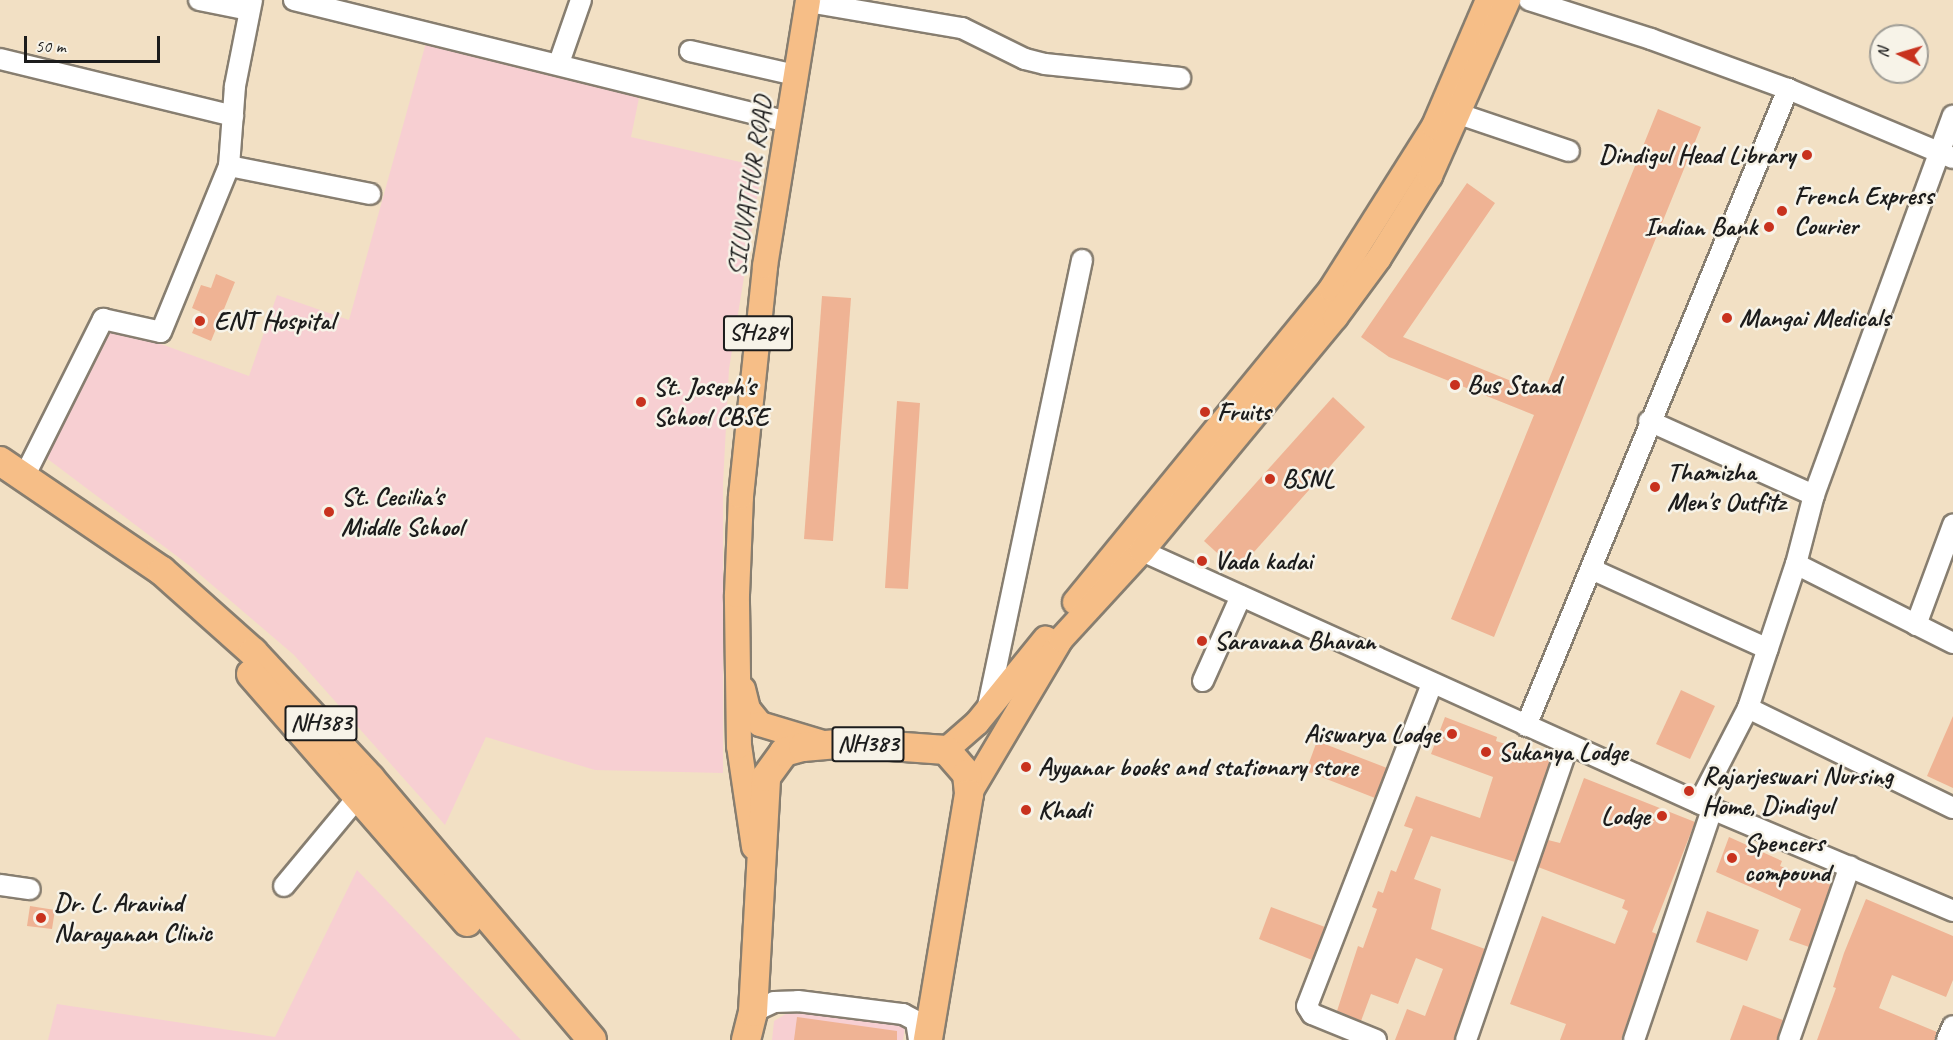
<!DOCTYPE html>
<style>
body{margin:0}
#map{position:relative;width:1953px;height:1040px;overflow:hidden;background:#f2e0c4;font-family:Caveat,sans-serif}
div>[style]{position:absolute}
.built>*{inset:0;background:#f7cfd2}
.building>*{inset:0;background:#efb394}
.roads{filter:drop-shadow(2px 0 #877e70) drop-shadow(-2px 0 #877e70) drop-shadow(0 2px #877e70) drop-shadow(0 -2px #877e70)}
.minor>*{height:20px;margin:-10px;padding:0 10px;transform-origin:10px;border-radius:10px;background:#fff}
.major>*{height:24px;margin:-12px;padding:0 12px;transform-origin:12px;border-radius:12px;background:#f6be87}
.highway>*{height:28px;margin:-14px;padding:0 14px;transform-origin:14px;border-radius:14px;background:#f6be87}
.dots>*{width:16px;height:16px;translate:-50% -50%;box-sizing:border-box;border:3px solid #f7f3e8;border-radius:50%}
span{translate:-50% -50%;white-space:nowrap;text-align:center;line-height:1.15;-webkit-text-stroke:5px #f7f3e8;paint-order:stroke}
.shield-label span{padding:2px 4px;background:#f7f3e8;border:2px solid;border-radius:4px;-webkit-text-stroke-width:0}
.shield-label{font-size:24px;color:#1c1c1c;font-weight:700}
.poi-label{font-size:26px;color:#1c1c1c;font-weight:700}
.right{translate:-100% -50%;text-align:right}
.left{translate:0 -50%;text-align:left}
.street-label{font-size:26px;color:#1c1c1c}
.north{position:absolute;left:1869px;top:24px;width:60px;height:60px;box-sizing:border-box;background:#f7f3e8;border:2px solid #9f9d96;border-radius:50%;rotate:275deg;font-size:16px;font-weight:700;line-height:24px;text-align:center;color:#1c1c1c}
.north::after{content:'';display:block;margin:auto;width:21px;height:27px;background:#c8321e;clip-path:polygon(50% 0,100% 100%,50% 72%,0 100%)}
.scale{position:absolute;left:24px;top:36px;width:136px;height:27px;box-sizing:border-box;border:3px solid #1c1c1c;border-top:0;padding-left:8px;font-size:18px;line-height:21px;white-space:nowrap;color:#1c1c1c;-webkit-text-stroke:4px #f7f3e8;paint-order:stroke}
</style>
<div id="map">
<div class="built">
<i style="clip-path:polygon(427px 39px,639px 98px,631px 137px,762px 167px,729px 369px,723px 484px,723px 773px,595px 770px,486px 737px,445px 825px,294px 655px,190px 566px,45px 457px,106px 324px,249px 376px,277px 295px,349px 320px)"></i>
<i style="clip-path:polygon(357px 870px,521px 1040px,48px 1040px,57px 1004px,275px 1037px)"></i>
<i style="clip-path:polygon(789px 1012px,894px 1020px,905px 1027px,903px 1040px,772px 1040px,774px 1021px)"></i>
</div>
<div class="building">
<i style="clip-path:polygon(1658px 109px,1701px 127px,1494px 637px,1451px 619px,1534px 415px,1389px 357px,1361px 337px,1467px 183px,1495px 203px,1403px 337px,1543px 394px)"></i>
<i style="clip-path:polygon(216px 274px,235px 282px,211px 341px,192px 333px,201px 312px,192px 308px,201px 285px,211px 288px)"></i>
<i style="clip-path:polygon(822px 296px,851px 298px,833px 541px,804px 539px)"></i>
<i style="clip-path:polygon(1333px 397px,1365px 427px,1237px 571px,1204px 541px)"></i>
<i style="clip-path:polygon(897px 401px,920px 403px,908px 589px,885px 588px)"></i>
<i style="clip-path:polygon(1681px 690px,1715px 706px,1690px 759px,1656px 744px)"></i>
<i style="clip-path:polygon(1953px 716px,1953px 788px,1927px 776px)"></i>
<i style="clip-path:polygon(1445px 717px,1497px 737px,1496px 741px,1551px 759px,1515px 862px,1431px 836px,1414px 879px,1441px 889px,1431px 929px,1485px 949px,1454px 1040px,1395px 1040px,1407px 1009px,1425px 1016px,1443px 969px,1416px 958px,1398px 1004px,1371px 994px,1361px 1021px,1337px 1011px,1358px 946px,1363px 948px,1377px 909px,1372px 907px,1378px 891px,1383px 893px,1391px 870px,1396px 872px,1413px 829px,1404px 826px,1416px 796px,1480px 818px,1493px 777px,1431px 754px)"></i>
<i style="clip-path:polygon(1317px 741px,1387px 768px,1375px 798px,1306px 771px)"></i>
<i style="clip-path:polygon(1584px 778px,1695px 822px,1652px 932px,1657px 934px,1621px 1040px,1560px 1040px,1566px 1024px,1510px 1004px,1542px 916px,1615px 944px,1628px 911px,1622px 908px,1625px 900px,1538px 867px,1548px 840px,1560px 843px)"></i>
<i style="clip-path:polygon(1729px 837px,1782px 861px,1780px 866px,1831px 885px,1809px 947px,1789px 940px,1801px 909px,1716px 872px)"></i>
<i style="clip-path:polygon(1866px 899px,1953px 936px,1953px 980px,1946px 997px,1892px 975px,1879px 1008px,1937px 1032px,1935px 1040px,1817px 1040px,1836px 988px,1833px 987px,1844px 953px)"></i>
<i style="clip-path:polygon(30px 906px,55px 910px,52px 929px,27px 926px)"></i>
<i style="clip-path:polygon(1271px 907px,1325px 927px,1312px 960px,1259px 939px)"></i>
<i style="clip-path:polygon(1707px 911px,1759px 930px,1747px 961px,1696px 942px)"></i>
<i style="clip-path:polygon(1743px 1005px,1783px 1020px,1777px 1040px,1730px 1040px)"></i>
<i style="clip-path:polygon(797px 1017px,897px 1031px,897px 1040px,794px 1040px)"></i>
</div>
<div class="roads">
<div class="minor">
<i style="left:199px;top:0;width:51px;rotate:11.3deg"></i>
<i style="left:294px;top:0;width:509px;rotate:13.87deg"></i>
<i style="left:1529px;top:0;width:128px;rotate:17.7deg"></i>
<i style="left:1651px;top:39px;width:146px;rotate:20.1deg"></i>
<i style="left:1788px;top:89px;width:179px;rotate:22.7deg"></i>
<i style="left:808px;top:2px;width:156px;rotate:9.6deg"></i>
<i style="left:962px;top:28px;width:70px;rotate:26.2deg"></i>
<i style="left:1025px;top:59px;width:21px;rotate:14deg"></i>
<i style="left:1045px;top:64px;width:136px;rotate:5.9deg"></i>
<i style="left:690px;top:51px;width:109px;rotate:12.8deg"></i>
<i style="left:0;top:59px;width:240px;rotate:13.7deg"></i>
<i style="left:559px;top:63px;width:67px;rotate:-70.8deg"></i>
<i style="left:1459px;top:114px;width:116px;rotate:18.6deg"></i>
<i style="left:229px;top:166px;width:144px;rotate:11.2deg"></i>
<i style="left:1649px;top:421px;width:181px;rotate:24.2deg"></i>
<i style="left:24px;top:477px;width:177px;rotate:-63.4deg"></i>
<i style="left:103px;top:319px;width:59px;rotate:12.6deg"></i>
<i style="left:161px;top:332px;width:179px;rotate:-67.7deg"></i>
<i style="left:229px;top:166px;width:80px;rotate:-85.7deg"></i>
<i style="left:235px;top:86px;width:88px;rotate:-78.8deg"></i>
<i style="left:1142px;top:551px;width:626px;rotate:24.35deg"></i>
<i style="left:1712px;top:809px;width:262px;rotate:22.9deg"></i>
<i style="left:1796px;top:564px;width:176px;rotate:26.7deg"></i>
<i style="left:1591px;top:569px;width:194px;rotate:24.3deg"></i>
<i style="left:1916px;top:625px;width:107px;rotate:-69.7deg"></i>
<i style="left:1203px;top:681px;width:93px;rotate:-65.9deg"></i>
<i style="left:1748px;top:708px;width:228px;rotate:26deg"></i>
<i style="left:987px;top:711px;width:461px;rotate:-78.1deg"></i>
<i style="left:1526px;top:726px;width:689px;rotate:-67.64deg"></i>
<i style="left:1699px;top:803px;width:107px;rotate:-62.7deg"></i>
<i style="left:1748px;top:708px;width:152px;rotate:-71.6deg"></i>
<i style="left:1796px;top:564px;width:71px;rotate:-75.4deg"></i>
<i style="left:1814px;top:495px;width:404px;rotate:-69.9deg"></i>
<i style="left:0;top:885px;width:30px;rotate:8deg"></i>
<i style="left:284px;top:886px;width:116px;rotate:-50.3deg"></i>
<i style="left:753px;top:1012px;width:23px;rotate:-25deg"></i>
<i style="left:774px;top:1002px;width:24px;rotate:-2deg"></i>
<i style="left:798px;top:1001px;width:106px;rotate:7.1deg"></i>
<i style="left:903px;top:1014px;width:15px;rotate:28deg"></i>
<i style="left:916px;top:1021px;width:19px;rotate:81deg"></i>
<i style="left:1376px;top:1040px;width:69px;rotate:-157.9deg"></i>
<i style="left:1312px;top:1014px;width:9px;rotate:-122deg"></i>
<i style="left:1307px;top:1006px;width:345px;rotate:-68.8deg"></i>
<i style="left:1466px;top:1040px;width:312px;rotate:-70.9deg"></i>
<i style="left:1634px;top:1040px;width:244px;rotate:-71.3deg"></i>
<i style="left:1789px;top:1040px;width:184px;rotate:-70.7deg"></i>
<i style="left:1947px;top:1040px;width:15px;rotate:-67deg"></i>
</div>
<div class="major">
<i style="left:1075px;top:602px;width:404px;rotate:-50.7deg"></i>
<i style="left:1331px;top:289px;width:193px;rotate:-57.7deg"></i>
<i style="left:1434px;top:126px;width:137px;rotate:-66.8deg"></i>
<i style="left:743px;top:689px;width:21px;rotate:76deg"></i>
<i style="left:748px;top:709px;width:19px;rotate:51deg"></i>
<i style="left:760px;top:724px;width:66px;rotate:16.8deg"></i>
<i style="left:946px;top:750px;width:41px;rotate:-41.1deg"></i>
<i style="left:977px;top:723px;width:109px;rotate:-50.9deg"></i>
<i style="left:969px;top:794px;width:180px;rotate:-59.3deg"></i>
<i style="left:1061px;top:639px;width:120px;rotate:-47.4deg"></i>
<i style="left:1142px;top:551px;width:303px;rotate:-50.4deg"></i>
<i style="left:1335px;top:318px;width:74px;rotate:-53.7deg"></i>
<i style="left:1379px;top:258px;width:97px;rotate:-58.1deg"></i>
<i style="left:1430px;top:176px;width:193px;rotate:-66.1deg"></i>
<i style="left:754px;top:847px;width:102px;rotate:-98.4deg"></i>
<i style="left:739px;top:746px;width:151px;rotate:-90.8deg"></i>
<i style="left:737px;top:595px;width:99px;rotate:-87.7deg"></i>
<i style="left:741px;top:496px;width:231px;rotate:-84deg"></i>
<i style="left:765px;top:266px;width:269px;rotate:-80.8deg"></i>
</div>
<div class="highway">
<i style="left:0;top:461px;width:196px;rotate:34.2deg"></i>
<i style="left:162px;top:571px;width:122px;rotate:41.7deg"></i>
<i style="left:253px;top:652px;width:172px;rotate:47.1deg"></i>
<i style="left:370px;top:778px;width:343px;rotate:49.7deg"></i>
<i style="left:251px;top:674px;width:329px;rotate:48.9deg"></i>
<i style="left:746px;top:1040px;width:29px;rotate:-76deg"></i>
<i style="left:753px;top:1012px;width:235px;rotate:-86.8deg"></i>
<i style="left:766px;top:777px;width:31px;rotate:-54deg"></i>
<i style="left:784px;top:752px;width:20px;rotate:-15deg"></i>
<i style="left:803px;top:747px;width:46px;rotate:-5deg"></i>
<i style="left:849px;top:743px;width:97px;rotate:4.1deg"></i>
<i style="left:946px;top:750px;width:32px;rotate:49deg"></i>
<i style="left:967px;top:774px;width:20px;rotate:84deg"></i>
<i style="left:969px;top:794px;width:249px;rotate:99.5deg"></i>
</div>
</div>
<div class="dots">
<i style="left:1807px;top:155px;background:#c8321e"></i>
<i style="left:1782px;top:211px;background:#c8321e"></i>
<i style="left:1769px;top:227px;background:#c8321e"></i>
<i style="left:1727px;top:318px;background:#c8321e"></i>
<i style="left:200px;top:321px;background:#c8321e"></i>
<i style="left:1455px;top:385px;background:#c8321e"></i>
<i style="left:641px;top:402px;background:#c8321e"></i>
<i style="left:1205px;top:412px;background:#c8321e"></i>
<i style="left:1270px;top:479px;background:#c8321e"></i>
<i style="left:1655px;top:487px;background:#c8321e"></i>
<i style="left:329px;top:512px;background:#c8321e"></i>
<i style="left:1202px;top:561px;background:#c8321e"></i>
<i style="left:1202px;top:641px;background:#c8321e"></i>
<i style="left:1452px;top:734px;background:#c8321e"></i>
<i style="left:1486px;top:752px;background:#c8321e"></i>
<i style="left:1026px;top:767px;background:#c8321e"></i>
<i style="left:1689px;top:791px;background:#c8321e"></i>
<i style="left:1026px;top:810px;background:#c8321e"></i>
<i style="left:1662px;top:816px;background:#c8321e"></i>
<i style="left:1732px;top:858px;background:#c8321e"></i>
<i style="left:41px;top:918px;background:#c8321e"></i>
</div>
<div class="shield-label">
<span style="left:758px;top:333px">SH284</span>
<span style="left:321px;top:723px">NH383</span>
<span style="left:868px;top:744px">NH383</span>
</div>
<div class="poi-label">
<span class="right" style="left:1795px;top:155px">Dindigul Head Library</span>
<span class="left" style="left:1794px;top:211px">French Express<br>Courier</span>
<span class="right" style="left:1757px;top:227px">Indian Bank</span>
<span class="left" style="left:1739px;top:318px">Mangai Medicals</span>
<span class="left" style="left:214px;top:321px">ENT Hospital</span>
<span class="left" style="left:1467px;top:385px">Bus Stand</span>
<span class="left" style="left:653px;top:402px">St. Joseph's<br>School CBSE</span>
<span class="left" style="left:1217px;top:412px">Fruits</span>
<span class="left" style="left:1667px;top:487px">Thamizha<br>Men's Outfitz</span>
<span class="left" style="left:1282px;top:479px">BSNL</span>
<span class="left" style="left:341px;top:512px">St. Cecilia's<br>Middle School</span>
<span class="left" style="left:1214px;top:561px">Vada kadai</span>
<span class="left" style="left:1214px;top:641px">Saravana Bhavan</span>
<span class="right" style="left:1440px;top:734px">Aiswarya Lodge</span>
<span class="left" style="left:1498px;top:752px">Sukanya Lodge</span>
<span class="left" style="left:1038px;top:767px">Ayyanar books and stationary store</span>
<span class="left" style="left:1702px;top:791px">Rajarjeswari Nursing<br>Home, Dindigul</span>
<span class="left" style="left:1038px;top:810px">Khadi</span>
<span class="right" style="left:1650px;top:816px">Lodge</span>
<span class="left" style="left:1744px;top:858px">Spencers<br>compound</span>
<span class="left" style="left:54px;top:918px">Dr. L. Aravind<br>Narayanan Clinic</span>
</div>
<div class="street-label">
<span style="left:750px;top:186px;rotate:-81deg">SILUVATHUR ROAD</span>
</div>
<div class="north">N</div>
<div class="scale">50 m</div>
</div>
